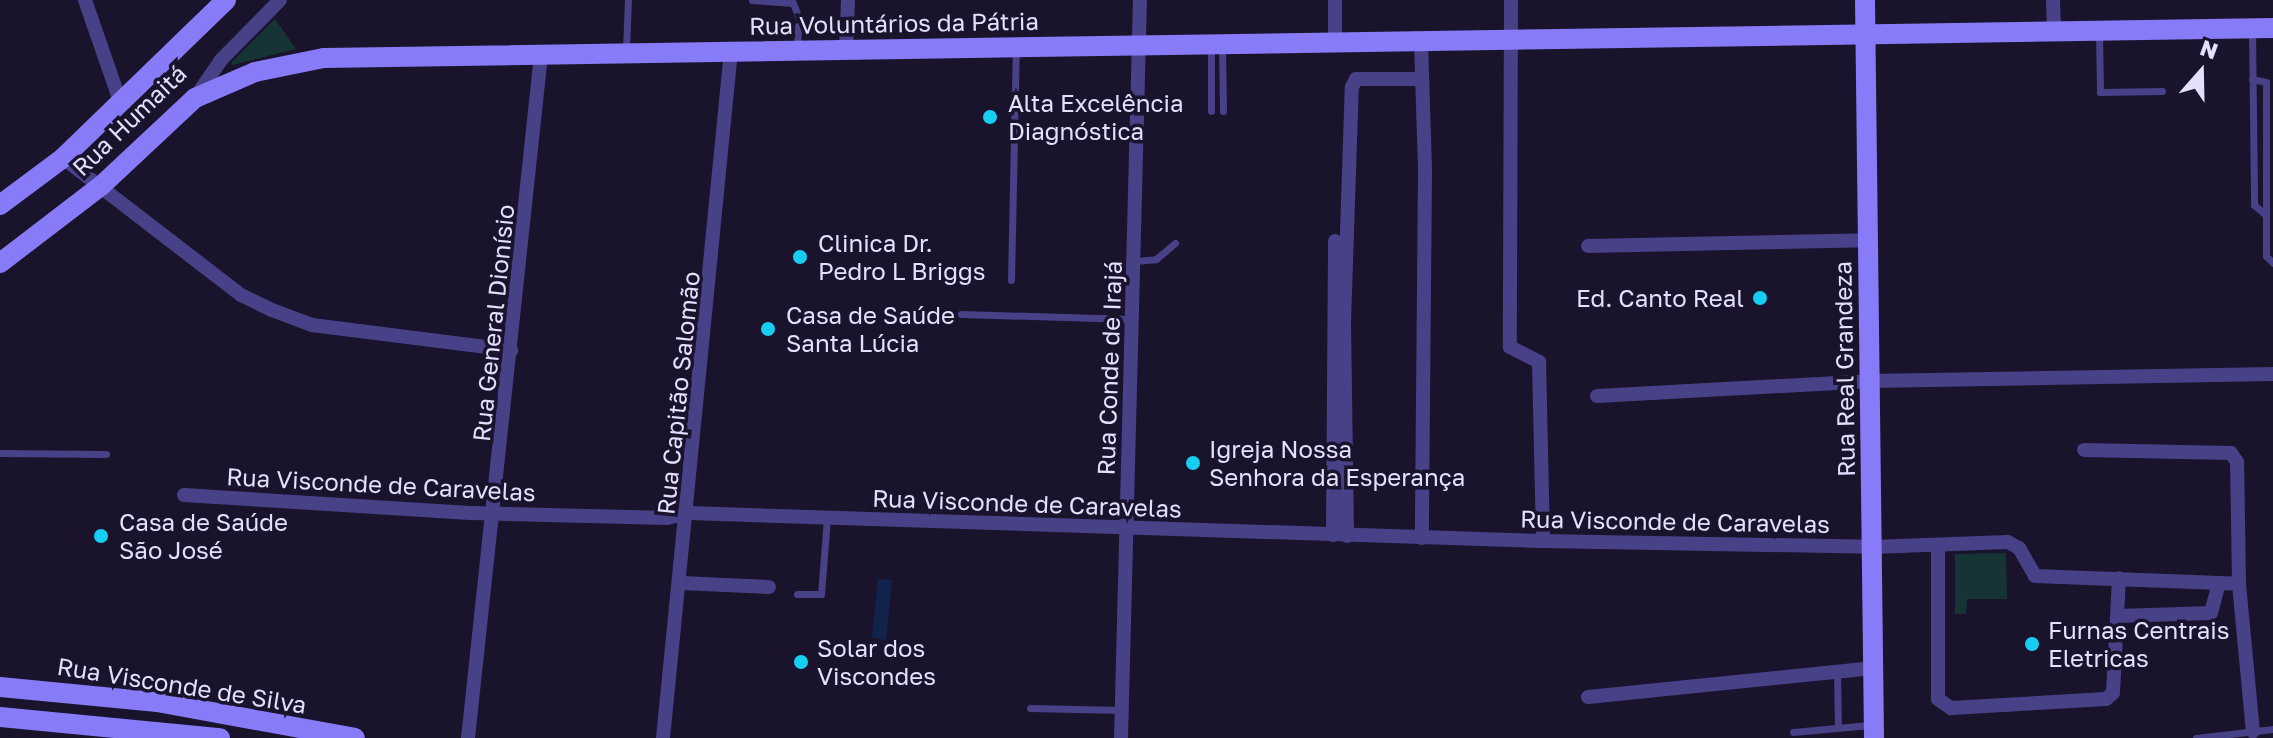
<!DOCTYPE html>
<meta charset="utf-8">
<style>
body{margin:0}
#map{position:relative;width:2273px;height:738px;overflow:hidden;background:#19132b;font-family:"Golos Text",sans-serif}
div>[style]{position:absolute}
.green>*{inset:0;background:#163435}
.water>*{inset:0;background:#11234c}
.lane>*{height:7px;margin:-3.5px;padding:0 3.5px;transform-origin:3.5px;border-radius:3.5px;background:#484187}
.street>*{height:14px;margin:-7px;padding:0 7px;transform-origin:7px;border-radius:7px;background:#484187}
.secondary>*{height:20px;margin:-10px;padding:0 10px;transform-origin:10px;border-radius:10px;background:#877bf8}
.dots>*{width:22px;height:22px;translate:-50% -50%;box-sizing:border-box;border:4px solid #19132b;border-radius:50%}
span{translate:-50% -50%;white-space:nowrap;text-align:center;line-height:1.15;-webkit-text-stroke:7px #19132b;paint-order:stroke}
.street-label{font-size:24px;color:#e4dffd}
.poi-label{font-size:24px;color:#e4dffd}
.left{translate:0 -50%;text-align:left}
.right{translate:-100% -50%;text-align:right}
.north{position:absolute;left:2161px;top:32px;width:80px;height:80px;-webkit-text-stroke:6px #19132b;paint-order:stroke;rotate:20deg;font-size:22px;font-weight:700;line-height:32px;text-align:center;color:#e4dffd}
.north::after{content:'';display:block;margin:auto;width:28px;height:36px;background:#e4dffd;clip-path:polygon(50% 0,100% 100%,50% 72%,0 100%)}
</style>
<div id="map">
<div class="green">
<i style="clip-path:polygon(275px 19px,296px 49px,232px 65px,232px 62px)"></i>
<i style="clip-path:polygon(2006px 553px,2007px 599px,1967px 599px,1966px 614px,1955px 614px,1955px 554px)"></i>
</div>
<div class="water">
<i style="clip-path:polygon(878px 579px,892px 580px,886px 640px,872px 638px)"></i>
</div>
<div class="lane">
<i style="left:752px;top:0;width:41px;rotate:4.2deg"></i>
<i style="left:793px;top:3px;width:14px;rotate:69deg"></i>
<i style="left:2252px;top:31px;width:174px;rotate:89.3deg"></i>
<i style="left:2254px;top:205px;width:16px;rotate:40deg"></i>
<i style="left:2099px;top:34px;width:58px;rotate:89deg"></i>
<i style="left:2100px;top:92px;width:62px;rotate:-0.9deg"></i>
<i style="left:1222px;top:45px;width:66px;rotate:89.1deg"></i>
<i style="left:1211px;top:47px;width:64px;rotate:90deg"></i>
<i style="left:797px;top:48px;width:22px;rotate:-87deg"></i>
<i style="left:626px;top:51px;width:51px;rotate:-87.8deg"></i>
<i style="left:2252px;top:79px;width:14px;rotate:12deg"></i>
<i style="left:2266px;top:82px;width:174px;rotate:90deg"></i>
<i style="left:2266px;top:256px;width:10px;rotate:45deg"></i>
<i style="left:1135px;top:261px;width:21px;rotate:-5deg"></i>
<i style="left:1156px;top:259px;width:25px;rotate:-40deg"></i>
<i style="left:1011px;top:280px;width:230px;rotate:-88.8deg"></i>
<i style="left:961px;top:314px;width:170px;rotate:1.7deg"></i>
<i style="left:0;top:453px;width:106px;rotate:0.5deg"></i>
<i style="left:797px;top:594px;width:24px"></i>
<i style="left:821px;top:594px;width:76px;rotate:-85.5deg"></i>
<i style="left:1837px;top:671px;width:56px;rotate:89deg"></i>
<i style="left:1030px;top:708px;width:92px;rotate:1.2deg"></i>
<i style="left:1793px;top:732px;width:77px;rotate:-5.2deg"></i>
<i style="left:2196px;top:738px;width:78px;rotate:-6.7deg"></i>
</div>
<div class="street">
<i style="left:85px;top:0;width:107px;rotate:70.9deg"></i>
<i style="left:1511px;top:0;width:347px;rotate:90.2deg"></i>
<i style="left:1510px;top:347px;width:33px;rotate:27deg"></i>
<i style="left:1539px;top:362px;width:179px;rotate:88.7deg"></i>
<i style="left:2053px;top:0;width:32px;rotate:88deg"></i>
<i style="left:1421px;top:42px;width:130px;rotate:88.2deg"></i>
<i style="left:1425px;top:172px;width:366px;rotate:90.5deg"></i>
<i style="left:1335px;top:43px;width:43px;rotate:-90deg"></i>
<i style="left:846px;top:50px;width:50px;rotate:-87.7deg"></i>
<i style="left:195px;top:98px;width:46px;rotate:-55.6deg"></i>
<i style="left:221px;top:60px;width:84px;rotate:-45.5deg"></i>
<i style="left:63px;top:158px;width:225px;rotate:37.6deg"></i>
<i style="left:241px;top:295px;width:34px;rotate:26deg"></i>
<i style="left:272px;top:310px;width:43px;rotate:20.6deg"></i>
<i style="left:312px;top:325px;width:201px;rotate:7.2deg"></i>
<i style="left:1588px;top:246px;width:280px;rotate:-1.2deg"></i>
<i style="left:1597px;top:396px;width:273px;rotate:-3.1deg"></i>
<i style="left:1870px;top:381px;width:403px;rotate:-1deg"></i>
<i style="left:184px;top:495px;width:290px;rotate:3.6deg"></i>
<i style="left:473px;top:513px;width:194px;rotate:1.5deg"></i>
<i style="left:667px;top:518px;width:23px;rotate:-13deg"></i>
<i style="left:689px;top:513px;width:854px;rotate:1.88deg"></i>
<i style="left:1543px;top:541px;width:328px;rotate:1deg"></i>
<i style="left:1871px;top:547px;width:137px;rotate:-2.1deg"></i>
<i style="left:2008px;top:542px;width:13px;rotate:29deg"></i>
<i style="left:2019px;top:548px;width:32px;rotate:60deg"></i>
<i style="left:2035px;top:576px;width:204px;rotate:2.2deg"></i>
<i style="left:2239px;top:584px;width:122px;rotate:-90.9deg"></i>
<i style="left:2237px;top:462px;width:11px;rotate:-124deg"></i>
<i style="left:2231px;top:453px;width:147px;rotate:-178.8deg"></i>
<i style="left:1333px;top:535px;width:294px;rotate:-89.6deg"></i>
<i style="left:1347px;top:536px;width:214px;rotate:-90.8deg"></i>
<i style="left:1344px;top:322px;width:235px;rotate:-88.1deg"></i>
<i style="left:1352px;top:87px;width:9px;rotate:-63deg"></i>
<i style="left:1356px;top:79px;width:66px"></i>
<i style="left:1938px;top:545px;width:154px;rotate:90deg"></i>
<i style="left:1938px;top:699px;width:16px;rotate:35deg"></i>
<i style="left:1951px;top:708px;width:155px;rotate:-3.3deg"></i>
<i style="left:2106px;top:699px;width:9px;rotate:-41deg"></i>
<i style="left:2113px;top:693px;width:115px;rotate:-87deg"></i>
<i style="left:681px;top:583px;width:88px;rotate:2.6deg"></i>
<i style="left:2239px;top:584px;width:148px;rotate:84.6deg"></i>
<i style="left:2118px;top:616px;width:93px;rotate:-1.8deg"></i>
<i style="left:2211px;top:613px;width:31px;rotate:-75deg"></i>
<i style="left:1588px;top:697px;width:285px;rotate:-5.8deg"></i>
<i style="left:468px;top:738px;width:687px;rotate:-83.9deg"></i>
<i style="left:663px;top:738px;width:690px;rotate:-84.35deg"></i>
<i style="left:1121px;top:738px;width:738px;rotate:-88.53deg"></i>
</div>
<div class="secondary">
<i style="left:1865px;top:0;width:738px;rotate:89.3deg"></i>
<i style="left:0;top:205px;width:79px;rotate:-36.7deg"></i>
<i style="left:63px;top:158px;width:227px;rotate:-44.1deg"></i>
<i style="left:0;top:263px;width:128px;rotate:-37.4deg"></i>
<i style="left:102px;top:185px;width:127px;rotate:-43.1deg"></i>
<i style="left:195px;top:98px;width:65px;rotate:-23.4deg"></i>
<i style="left:255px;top:72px;width:70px;rotate:-11.5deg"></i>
<i style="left:324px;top:58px;width:1949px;rotate:-0.88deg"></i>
<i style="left:0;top:687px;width:158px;rotate:5.5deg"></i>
<i style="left:157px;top:702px;width:201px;rotate:10.3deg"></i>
<i style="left:0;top:717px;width:221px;rotate:5.5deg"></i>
</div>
<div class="dots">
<i style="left:990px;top:117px;background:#16cdf2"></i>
<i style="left:800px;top:257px;background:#16cdf2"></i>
<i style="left:1760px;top:298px;background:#16cdf2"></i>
<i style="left:768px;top:329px;background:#16cdf2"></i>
<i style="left:1193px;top:463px;background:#16cdf2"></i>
<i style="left:101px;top:536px;background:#16cdf2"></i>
<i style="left:2032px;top:644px;background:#16cdf2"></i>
<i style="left:801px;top:662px;background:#16cdf2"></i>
</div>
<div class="street-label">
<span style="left:894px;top:23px;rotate:-1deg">Rua Voluntários da Pátria</span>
<span style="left:129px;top:120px;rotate:-44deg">Rua Humaitá</span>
<span style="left:493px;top:323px;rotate:-84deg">Rua General Dionísio</span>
<span style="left:1109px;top:368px;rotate:-88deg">Rua Conde de Irajá</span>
<span style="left:1844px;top:369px;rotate:-91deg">Rua Real Grandeza</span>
<span style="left:678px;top:393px;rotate:-84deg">Rua Capitão Salomão</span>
<span style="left:381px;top:484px;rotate:3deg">Rua Visconde de Caravelas</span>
<span style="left:1027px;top:503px;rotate:2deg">Rua Visconde de Caravelas</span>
<span style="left:1675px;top:521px;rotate:1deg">Rua Visconde de Caravelas</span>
<span style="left:182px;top:685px;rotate:9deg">Rua Visconde de Silva</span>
</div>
<div class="poi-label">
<span class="left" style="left:1008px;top:117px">Alta Excelência<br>Diagnóstica</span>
<span class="left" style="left:818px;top:257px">Clinica Dr.<br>Pedro L Briggs</span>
<span class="right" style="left:1744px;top:298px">Ed. Canto Real</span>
<span class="left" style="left:786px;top:329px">Casa de Saúde<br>Santa Lúcia</span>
<span class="left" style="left:1209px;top:463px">Igreja Nossa<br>Senhora da Esperança</span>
<span class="left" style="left:119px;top:536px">Casa de Saúde<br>São José</span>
<span class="left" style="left:2048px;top:644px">Furnas Centrais<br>Eletricas</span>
<span class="left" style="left:817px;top:662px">Solar dos<br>Viscondes</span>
</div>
<div class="north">N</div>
</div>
